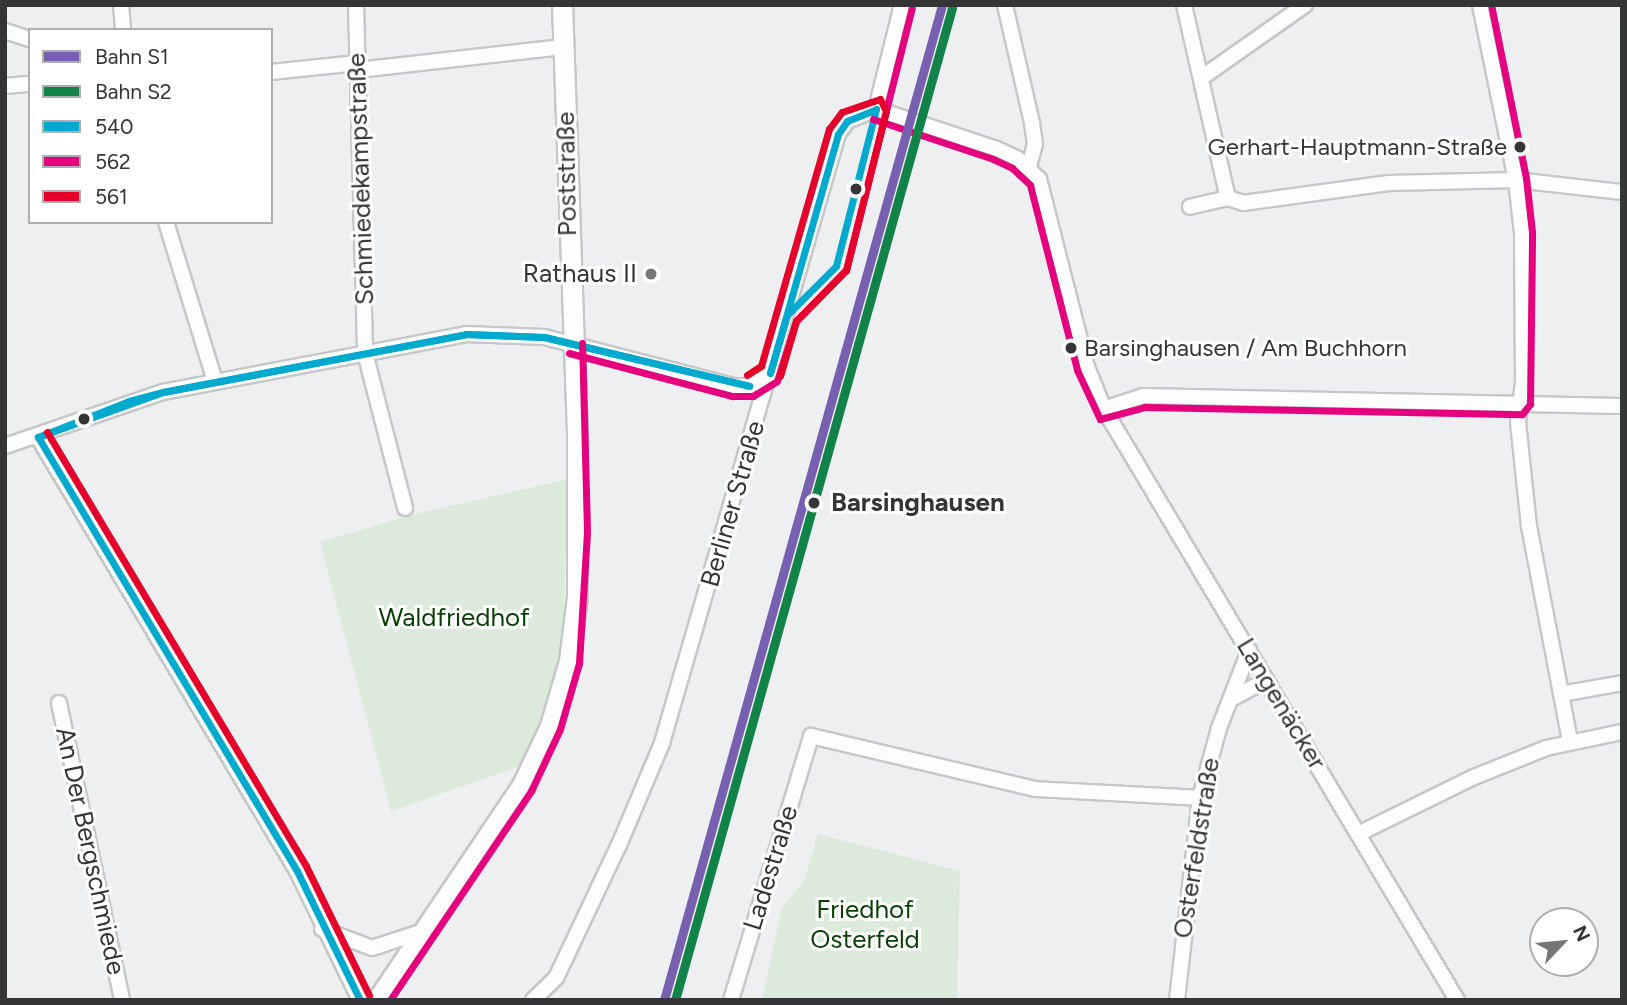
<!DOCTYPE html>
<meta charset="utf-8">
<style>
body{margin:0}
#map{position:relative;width:1627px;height:1005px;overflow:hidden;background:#eeeff1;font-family:Figtree,sans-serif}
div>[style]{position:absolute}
.green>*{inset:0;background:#dbeada}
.roads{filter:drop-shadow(2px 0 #c6c7c8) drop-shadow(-2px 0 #c6c7c8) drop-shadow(0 2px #c6c7c8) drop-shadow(0 -2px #c6c7c8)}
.street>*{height:14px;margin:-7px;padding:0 7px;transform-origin:7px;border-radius:7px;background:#fcfdfd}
.secondary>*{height:19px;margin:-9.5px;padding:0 9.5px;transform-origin:9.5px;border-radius:9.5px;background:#fcfdfd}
.bus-1>*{height:7px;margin:-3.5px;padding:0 3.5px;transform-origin:3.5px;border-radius:3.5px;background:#00a9ce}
.bus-2>*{height:7px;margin:-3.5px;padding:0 3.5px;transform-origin:3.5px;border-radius:3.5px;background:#e5007d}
.bus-3>*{height:7px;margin:-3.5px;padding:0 3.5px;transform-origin:3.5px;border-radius:3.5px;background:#e4002b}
.rail-1>*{height:9px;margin:-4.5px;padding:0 4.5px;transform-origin:4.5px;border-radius:4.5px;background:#7760b0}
.rail-2>*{height:9px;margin:-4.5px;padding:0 4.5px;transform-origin:4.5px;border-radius:4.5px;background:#118349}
.dots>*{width:19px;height:19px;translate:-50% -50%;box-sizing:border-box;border:4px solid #fff;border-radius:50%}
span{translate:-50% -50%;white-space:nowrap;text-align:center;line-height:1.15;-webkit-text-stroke:6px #fff;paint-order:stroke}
.bus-label{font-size:24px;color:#353537}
.right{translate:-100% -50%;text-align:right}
.left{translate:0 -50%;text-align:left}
.street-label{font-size:26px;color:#353537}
.poi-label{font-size:26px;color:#353537}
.stop-label{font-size:26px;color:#353537;font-weight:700}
.park-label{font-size:26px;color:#063f02}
.frame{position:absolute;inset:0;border:7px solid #353537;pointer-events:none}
.legend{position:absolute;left:28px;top:28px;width:245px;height:196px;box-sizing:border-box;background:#fff;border:2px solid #aeaeaf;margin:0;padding:9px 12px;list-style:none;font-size:21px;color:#353537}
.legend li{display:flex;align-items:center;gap:14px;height:35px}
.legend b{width:35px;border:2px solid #aeaeaf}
.north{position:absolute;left:1529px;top:907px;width:70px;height:70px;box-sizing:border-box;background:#fff;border:2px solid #aeaeaf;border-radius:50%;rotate:64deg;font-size:19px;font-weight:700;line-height:28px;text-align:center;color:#353537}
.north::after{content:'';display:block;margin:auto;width:24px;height:32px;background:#767678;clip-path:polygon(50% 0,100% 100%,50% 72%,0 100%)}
</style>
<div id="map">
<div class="green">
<i style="clip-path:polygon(568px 479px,563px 641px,543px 719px,518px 767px,391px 811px,320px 542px,411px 515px)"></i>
<i style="clip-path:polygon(818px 834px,960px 871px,957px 1000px,762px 1000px,782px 908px,804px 881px)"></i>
</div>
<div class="roads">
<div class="street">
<i style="left:121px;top:5px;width:25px;rotate:85deg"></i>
<i style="left:356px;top:5px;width:348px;rotate:88.5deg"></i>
<i style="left:365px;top:353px;width:160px;rotate:75.5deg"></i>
<i style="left:1005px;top:5px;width:121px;rotate:77.1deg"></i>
<i style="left:1032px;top:123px;width:21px;rotate:82deg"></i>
<i style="left:1035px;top:144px;width:24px;rotate:105deg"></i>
<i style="left:1184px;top:5px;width:198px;rotate:77.2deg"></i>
<i style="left:1228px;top:198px;width:39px;rotate:167deg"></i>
<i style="left:1480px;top:5px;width:179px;rotate:78.4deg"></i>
<i style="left:1516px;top:180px;width:53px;rotate:83.5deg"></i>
<i style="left:1522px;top:233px;width:149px;rotate:89.6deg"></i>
<i style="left:1523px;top:382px;width:40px;rotate:97.1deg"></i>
<i style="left:1518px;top:422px;width:105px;rotate:84deg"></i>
<i style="left:1529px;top:526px;width:219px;rotate:79.2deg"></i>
<i style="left:5px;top:31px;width:26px;rotate:18deg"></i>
<i style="left:358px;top:70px;width:206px;rotate:-6.4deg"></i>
<i style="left:271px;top:72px;width:87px;rotate:-5.9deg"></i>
<i style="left:1201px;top:78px;width:127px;rotate:-35.1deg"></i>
<i style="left:5px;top:86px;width:25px;rotate:-5deg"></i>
<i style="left:876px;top:109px;width:107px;rotate:-76deg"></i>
<i style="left:1228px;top:198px;width:16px;rotate:18deg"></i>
<i style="left:1243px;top:203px;width:147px;rotate:-7.8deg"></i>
<i style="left:1389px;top:183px;width:127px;rotate:-1.4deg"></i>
<i style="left:1516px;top:180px;width:107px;rotate:6.5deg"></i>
<i style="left:166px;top:222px;width:166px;rotate:72.9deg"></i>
<i style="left:1104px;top:409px;width:41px;rotate:-18.4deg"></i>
<i style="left:1143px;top:396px;width:479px;rotate:1.2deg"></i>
<i style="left:38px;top:437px;width:505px;rotate:59.17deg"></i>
<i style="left:297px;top:871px;width:144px;rotate:64deg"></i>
<i style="left:5px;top:446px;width:167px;rotate:-18.9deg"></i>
<i style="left:163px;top:392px;width:309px;rotate:-10.8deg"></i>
<i style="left:466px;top:334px;width:78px;rotate:2.2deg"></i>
<i style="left:544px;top:337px;width:196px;rotate:14.5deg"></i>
<i style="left:734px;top:386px;width:15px"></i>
<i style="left:749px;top:386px;width:25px;rotate:-32deg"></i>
<i style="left:1561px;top:694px;width:62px;rotate:-10.2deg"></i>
<i style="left:1231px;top:699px;width:40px;rotate:-28deg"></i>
<i style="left:59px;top:703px;width:304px;rotate:78deg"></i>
<i style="left:1358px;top:834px;width:129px;rotate:-26.2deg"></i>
<i style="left:1474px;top:777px;width:78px;rotate:-21.9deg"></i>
<i style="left:1546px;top:748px;width:78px;rotate:-11.9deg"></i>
<i style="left:322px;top:929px;width:53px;rotate:20.8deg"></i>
<i style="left:372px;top:948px;width:55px;rotate:-18.1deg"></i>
<i style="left:533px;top:1000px;width:32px;rotate:-44deg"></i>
<i style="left:556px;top:978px;width:147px;rotate:-64.7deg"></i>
<i style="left:619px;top:845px;width:111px;rotate:-67.1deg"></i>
<i style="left:662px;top:743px;width:634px;rotate:-73.88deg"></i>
<i style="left:838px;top:134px;width:16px;rotate:-55deg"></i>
<i style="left:847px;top:121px;width:31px;rotate:-22deg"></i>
<i style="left:876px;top:109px;width:127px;rotate:18.3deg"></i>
<i style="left:997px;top:149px;width:23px;rotate:25deg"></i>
<i style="left:1018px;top:159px;width:29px;rotate:44deg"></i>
<i style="left:1039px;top:179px;width:194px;rotate:75.7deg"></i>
<i style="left:1087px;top:367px;width:45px;rotate:68deg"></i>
<i style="left:1104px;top:409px;width:688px;rotate:59.15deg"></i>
<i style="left:731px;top:1000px;width:276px;rotate:-73.1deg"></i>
<i style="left:811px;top:736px;width:230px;rotate:13.3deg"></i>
<i style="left:1035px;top:789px;width:165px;rotate:3.1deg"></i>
<i style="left:1177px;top:1000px;width:203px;rotate:-83.5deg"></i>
<i style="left:1200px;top:798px;width:73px;rotate:-74.8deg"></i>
<i style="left:1219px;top:728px;width:83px;rotate:-68.7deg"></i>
</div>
<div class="secondary">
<i style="left:377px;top:1000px;width:259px;rotate:-56deg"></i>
<i style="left:522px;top:785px;width:65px;rotate:-64.6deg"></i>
<i style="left:550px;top:726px;width:68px;rotate:-73.7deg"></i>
<i style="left:569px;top:661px;width:64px;rotate:-82.9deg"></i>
<i style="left:577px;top:597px;width:164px;rotate:-90deg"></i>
<i style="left:577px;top:433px;width:428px;rotate:-92deg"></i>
</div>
</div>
<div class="bus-1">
<i style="left:876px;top:109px;width:162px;rotate:104.3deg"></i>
<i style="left:836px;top:266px;width:69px;rotate:135deg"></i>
<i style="left:787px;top:315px;width:60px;rotate:106.3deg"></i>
<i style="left:770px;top:373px;width:248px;rotate:-74.1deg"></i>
<i style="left:838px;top:134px;width:16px;rotate:-55deg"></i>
<i style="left:847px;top:121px;width:31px;rotate:-22deg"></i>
<i style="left:466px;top:334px;width:78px;rotate:2.2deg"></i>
<i style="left:466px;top:334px;width:78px;rotate:2.2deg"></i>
<i style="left:544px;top:337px;width:211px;rotate:13.4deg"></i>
<i style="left:544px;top:337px;width:211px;rotate:13.4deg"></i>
<i style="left:163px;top:392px;width:133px;rotate:160.2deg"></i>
<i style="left:38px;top:437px;width:98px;rotate:-21.6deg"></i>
<i style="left:129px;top:401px;width:35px;rotate:-15deg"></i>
<i style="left:163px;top:392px;width:309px;rotate:-10.8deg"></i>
<i style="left:163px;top:392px;width:309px;rotate:-10.8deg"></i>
<i style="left:38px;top:437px;width:505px;rotate:59.17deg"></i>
<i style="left:297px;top:871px;width:144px;rotate:64deg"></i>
</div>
<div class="bus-2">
<i style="left:873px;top:119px;width:126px;rotate:18.4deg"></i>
<i style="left:993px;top:159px;width:21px;rotate:25deg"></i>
<i style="left:1012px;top:168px;width:25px;rotate:43deg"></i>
<i style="left:1030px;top:185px;width:191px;rotate:75.7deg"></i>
<i style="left:1077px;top:370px;width:54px;rotate:64.9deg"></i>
<i style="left:1100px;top:419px;width:47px;rotate:-14.9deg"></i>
<i style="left:1145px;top:407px;width:377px;rotate:1.1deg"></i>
<i style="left:1522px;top:414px;width:13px;rotate:-51deg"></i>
<i style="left:1530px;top:404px;width:172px;rotate:-89.3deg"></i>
<i style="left:1532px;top:232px;width:54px;rotate:-96.3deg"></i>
<i style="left:1526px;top:178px;width:177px;rotate:-101.4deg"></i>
<i style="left:569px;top:353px;width:169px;rotate:14.8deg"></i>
<i style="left:732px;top:396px;width:21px"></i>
<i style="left:753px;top:396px;width:28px;rotate:-32deg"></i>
<i style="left:777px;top:381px;width:63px;rotate:-72.4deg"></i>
<i style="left:796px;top:321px;width:71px;rotate:-45.6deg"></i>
<i style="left:846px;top:270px;width:270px;rotate:-75.9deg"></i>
<i style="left:390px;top:1000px;width:252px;rotate:-56deg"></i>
<i style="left:531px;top:791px;width:68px;rotate:-64.9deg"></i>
<i style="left:560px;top:729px;width:69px;rotate:-73.9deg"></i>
<i style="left:579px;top:663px;width:132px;rotate:-86.5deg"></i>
<i style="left:587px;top:531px;width:188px;rotate:-91.5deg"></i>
</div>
<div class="bus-3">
<i style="left:747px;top:375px;width:17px;rotate:-33deg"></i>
<i style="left:761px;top:366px;width:247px;rotate:-74deg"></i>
<i style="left:829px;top:129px;width:21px;rotate:-53deg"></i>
<i style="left:842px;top:112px;width:40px;rotate:-18.9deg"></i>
<i style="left:880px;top:99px;width:13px;rotate:63deg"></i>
<i style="left:886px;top:111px;width:164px;rotate:104.1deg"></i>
<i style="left:846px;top:270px;width:71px;rotate:134.4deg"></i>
<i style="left:796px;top:321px;width:57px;rotate:106.2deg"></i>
<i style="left:47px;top:432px;width:505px;rotate:59.17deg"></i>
<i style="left:306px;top:866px;width:144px;rotate:64deg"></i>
</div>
<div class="rail-1">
<i style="left:664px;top:1000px;width:1033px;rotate:-74.39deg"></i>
</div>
<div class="rail-2">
<i style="left:675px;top:1000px;width:1030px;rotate:-74.4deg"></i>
</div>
<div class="dots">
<i style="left:1520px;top:147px;background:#353537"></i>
<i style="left:856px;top:189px;background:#353537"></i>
<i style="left:651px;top:274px;background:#767678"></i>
<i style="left:1071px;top:348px;background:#353537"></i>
<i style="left:84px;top:419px;background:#353537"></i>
<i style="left:814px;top:503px;background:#353537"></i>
</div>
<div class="bus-label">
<span class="right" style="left:1507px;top:147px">Gerhart-Hauptmann-Straße</span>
<span class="left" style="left:1084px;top:348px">Barsinghausen / Am Buchhorn</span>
</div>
<div class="street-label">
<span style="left:567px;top:174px;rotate:-91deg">Poststraße</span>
<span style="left:361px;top:179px;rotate:-92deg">Schmiedekampstraße</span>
<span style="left:733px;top:504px;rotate:-74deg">Berliner Straße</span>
<span style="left:1281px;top:704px;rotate:59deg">Langenäcker</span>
<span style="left:1197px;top:848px;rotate:-81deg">Osterfeldstraße</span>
<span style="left:90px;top:851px;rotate:78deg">An Der Bergschmiede</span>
<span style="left:771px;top:868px;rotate:-73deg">Ladestraße</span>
</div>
<div class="poi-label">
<span class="right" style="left:637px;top:274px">Rathaus II</span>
</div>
<div class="stop-label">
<span class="left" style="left:831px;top:503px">Barsinghausen</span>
</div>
<div class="park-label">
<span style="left:454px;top:618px">Waldfriedhof</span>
<span style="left:865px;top:925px">Friedhof<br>Osterfeld</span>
</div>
<div class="frame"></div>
<ul class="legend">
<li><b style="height:9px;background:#7760b0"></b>Bahn S1</li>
<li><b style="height:9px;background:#118349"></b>Bahn S2</li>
<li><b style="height:9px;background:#00a9ce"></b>540</li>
<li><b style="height:9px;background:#e5007d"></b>562</li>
<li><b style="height:9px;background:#e4002b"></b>561</li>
</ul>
<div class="north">N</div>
</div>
